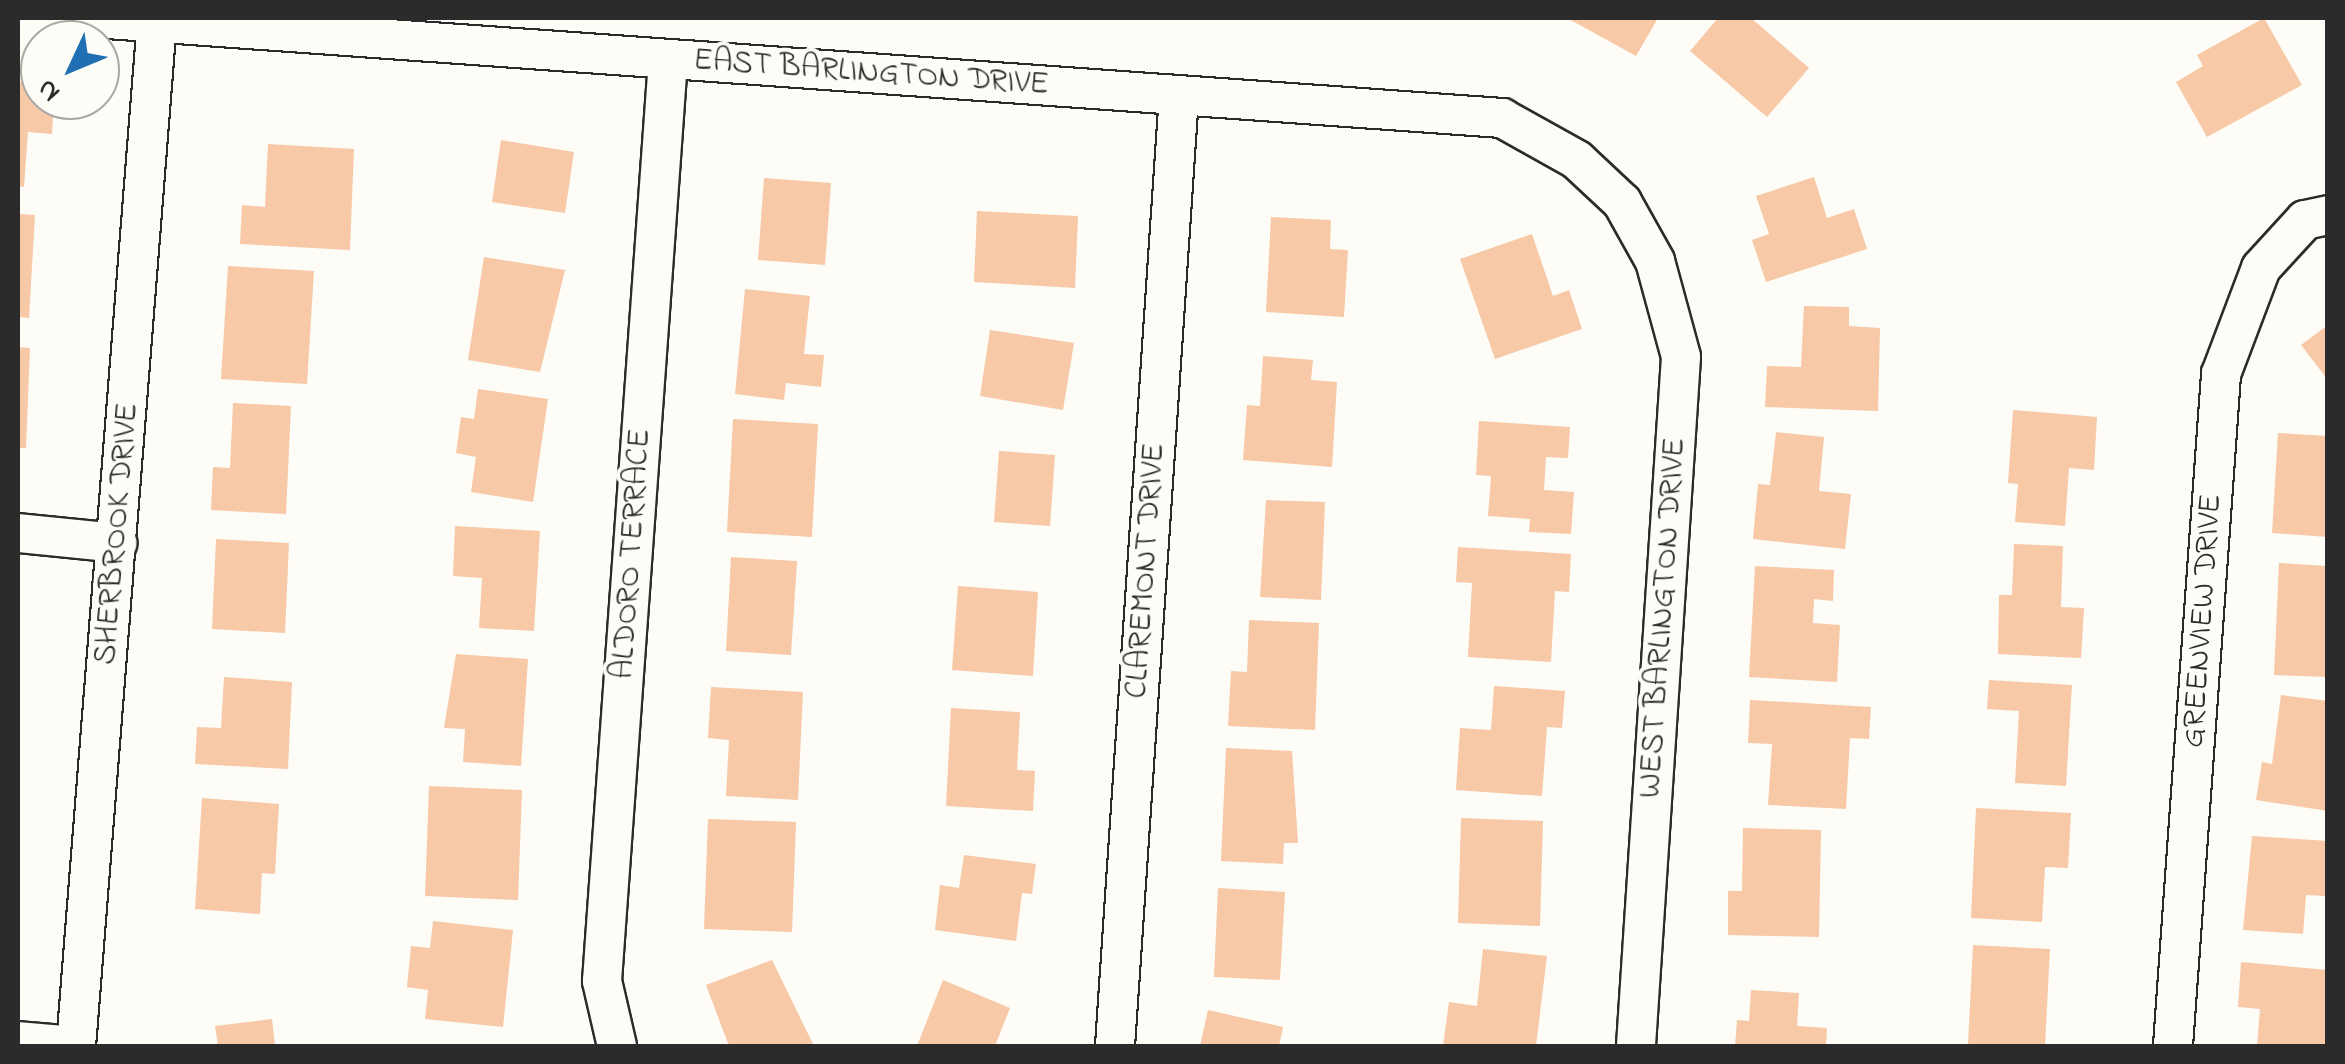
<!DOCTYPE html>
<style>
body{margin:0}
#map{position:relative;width:2345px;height:1064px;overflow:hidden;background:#fdfcf7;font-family:"Indie Flower",sans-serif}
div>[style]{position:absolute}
.building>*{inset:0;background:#f7c9a6}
.roads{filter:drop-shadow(2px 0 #2b2b2b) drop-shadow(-2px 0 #2b2b2b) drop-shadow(0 2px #2b2b2b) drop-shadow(0 -2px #2b2b2b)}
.minor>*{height:38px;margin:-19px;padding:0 19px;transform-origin:19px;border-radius:19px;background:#fdfcf7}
span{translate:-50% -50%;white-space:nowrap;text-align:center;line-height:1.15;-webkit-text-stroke:8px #fdfcf7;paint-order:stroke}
.street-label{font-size:32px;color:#2b2b2b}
.frame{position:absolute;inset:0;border:20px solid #2b2b2b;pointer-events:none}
.north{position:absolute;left:20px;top:20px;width:100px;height:100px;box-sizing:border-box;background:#fdfcf7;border:2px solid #a9a8a5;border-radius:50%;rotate:226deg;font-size:28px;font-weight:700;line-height:40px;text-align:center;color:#2b2b2b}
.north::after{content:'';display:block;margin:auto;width:35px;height:45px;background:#1f6fb2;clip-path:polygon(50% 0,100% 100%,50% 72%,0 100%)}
</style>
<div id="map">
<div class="building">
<i style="clip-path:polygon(1567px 18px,1658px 18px,1636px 56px)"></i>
<i style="clip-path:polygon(1718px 18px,1751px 18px,1809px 68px,1767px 117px,1690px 51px)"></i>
<i style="clip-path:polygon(2264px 18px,2302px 85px,2207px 137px,2176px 82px,2203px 66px,2197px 55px)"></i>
<i style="clip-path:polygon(18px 82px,40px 83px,40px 100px,54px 100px,52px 134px,28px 132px,24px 187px,18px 186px)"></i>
<i style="clip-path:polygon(501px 140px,574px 152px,565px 213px,492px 202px)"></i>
<i style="clip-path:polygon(268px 144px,354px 149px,350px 250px,240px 244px,242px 205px,265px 207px)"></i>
<i style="clip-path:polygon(1814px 177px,1827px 218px,1854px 209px,1867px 249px,1766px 282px,1752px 240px,1769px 234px,1756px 196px)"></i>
<i style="clip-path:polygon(764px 178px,831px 183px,825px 265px,758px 260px)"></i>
<i style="clip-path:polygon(977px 211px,1078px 216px,1075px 288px,974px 282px)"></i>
<i style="clip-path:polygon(18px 214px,35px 215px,29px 318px,18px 317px)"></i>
<i style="clip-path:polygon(1271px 217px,1331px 220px,1330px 249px,1348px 250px,1344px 317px,1266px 312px)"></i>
<i style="clip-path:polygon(1532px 234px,1553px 296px,1569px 290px,1582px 329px,1495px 359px,1460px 259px)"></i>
<i style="clip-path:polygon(484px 257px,565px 270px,540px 372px,468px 360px)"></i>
<i style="clip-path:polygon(228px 266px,314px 271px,307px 384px,221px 379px)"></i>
<i style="clip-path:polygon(745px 289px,810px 296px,804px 354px,824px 355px,821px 387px,786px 383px,784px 400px,735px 394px)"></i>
<i style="clip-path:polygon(1804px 306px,1849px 307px,1849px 326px,1880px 328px,1878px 411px,1765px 407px,1767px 366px,1801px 367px)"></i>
<i style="clip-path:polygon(2328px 325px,2328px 380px,2301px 345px)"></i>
<i style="clip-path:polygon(990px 330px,1074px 343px,1063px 410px,980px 396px)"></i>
<i style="clip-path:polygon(18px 347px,30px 348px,26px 448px,18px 448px)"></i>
<i style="clip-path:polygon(1263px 356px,1313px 360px,1311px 380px,1337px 382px,1332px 467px,1243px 460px,1247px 405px,1260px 406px)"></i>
<i style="clip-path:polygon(478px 389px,548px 399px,533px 502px,471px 492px,476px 457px,456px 453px,461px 417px,474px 419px)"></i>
<i style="clip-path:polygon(233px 403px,291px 406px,286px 514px,211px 510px,213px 467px,230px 468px)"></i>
<i style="clip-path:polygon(2013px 410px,2097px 417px,2094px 470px,2069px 468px,2065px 526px,2015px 522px,2018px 484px,2008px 483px)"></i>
<i style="clip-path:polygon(733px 419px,818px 424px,812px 537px,727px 532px)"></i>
<i style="clip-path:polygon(1479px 421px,1570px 427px,1568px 458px,1546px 457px,1544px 490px,1574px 492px,1571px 534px,1529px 532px,1530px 519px,1488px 516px,1491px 476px,1476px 475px)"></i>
<i style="clip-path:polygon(1776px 432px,1824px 437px,1819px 491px,1851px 494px,1845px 549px,1753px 539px,1758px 484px,1770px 485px)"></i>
<i style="clip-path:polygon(2278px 433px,2328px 436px,2328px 537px,2272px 533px)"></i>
<i style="clip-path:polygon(999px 451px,1055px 455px,1050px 526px,994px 522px)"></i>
<i style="clip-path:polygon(1266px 500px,1325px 502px,1321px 600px,1260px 597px)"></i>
<i style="clip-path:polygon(455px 526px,540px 531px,534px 631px,479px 628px,482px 578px,453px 576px)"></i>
<i style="clip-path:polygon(216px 539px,289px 543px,285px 633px,212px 629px)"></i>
<i style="clip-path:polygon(2014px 544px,2063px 546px,2061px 607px,2084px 608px,2081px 658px,1998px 654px,1999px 595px,2012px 595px)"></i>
<i style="clip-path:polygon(1458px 547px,1571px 554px,1569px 592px,1555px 591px,1551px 662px,1468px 657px,1472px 583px,1456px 582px)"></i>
<i style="clip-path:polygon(731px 557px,797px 561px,791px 655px,726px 651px)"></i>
<i style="clip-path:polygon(2279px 563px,2328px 566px,2328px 677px,2274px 675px)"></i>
<i style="clip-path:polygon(1755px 566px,1834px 570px,1833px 601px,1814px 599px,1813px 623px,1840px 625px,1837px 682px,1749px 677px)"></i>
<i style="clip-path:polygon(958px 586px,1038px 592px,1033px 676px,952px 670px)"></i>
<i style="clip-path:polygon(1249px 620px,1319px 623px,1315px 730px,1228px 726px,1231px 671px,1247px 672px)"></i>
<i style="clip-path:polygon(456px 654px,528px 659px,521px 766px,463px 762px,465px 729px,444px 728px)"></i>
<i style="clip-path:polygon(224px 677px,292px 682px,288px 769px,195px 764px,197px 727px,221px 728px)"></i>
<i style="clip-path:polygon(1989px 680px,2072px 685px,2066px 786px,2015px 783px,2019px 711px,1987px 709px)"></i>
<i style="clip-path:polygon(1494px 686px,1565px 691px,1562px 728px,1547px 727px,1542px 796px,1456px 790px,1460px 728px,1491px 730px)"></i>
<i style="clip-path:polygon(711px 687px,803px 692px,798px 800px,726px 796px,729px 740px,708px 738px)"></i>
<i style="clip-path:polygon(2281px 695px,2328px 701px,2328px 811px,2256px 800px,2262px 762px,2272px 764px)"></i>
<i style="clip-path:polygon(1750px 700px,1871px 707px,1869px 739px,1850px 738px,1846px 809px,1768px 805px,1772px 744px,1748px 743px)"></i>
<i style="clip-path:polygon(951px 708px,1020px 712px,1017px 770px,1035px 771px,1033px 811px,946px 806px)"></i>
<i style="clip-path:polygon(1226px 748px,1292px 751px,1298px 843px,1284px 843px,1283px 864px,1221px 861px)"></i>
<i style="clip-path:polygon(429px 786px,522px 790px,518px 900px,425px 896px)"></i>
<i style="clip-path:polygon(202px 798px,279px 804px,275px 874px,262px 873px,260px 914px,195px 909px)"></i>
<i style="clip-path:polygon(1976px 808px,2071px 813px,2068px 868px,2045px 867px,2042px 922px,1971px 918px)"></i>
<i style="clip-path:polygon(1461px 818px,1543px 821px,1540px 926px,1458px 923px)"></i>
<i style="clip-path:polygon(708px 819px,796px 822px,792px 932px,704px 929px)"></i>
<i style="clip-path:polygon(1743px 828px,1821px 830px,1819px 937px,1728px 935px,1728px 891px,1742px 891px)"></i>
<i style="clip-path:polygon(2252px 836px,2328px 841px,2325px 896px,2306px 895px,2303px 934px,2243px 930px)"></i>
<i style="clip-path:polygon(964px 855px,1036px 864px,1032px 894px,1022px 893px,1016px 941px,935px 930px,940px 885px,959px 888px)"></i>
<i style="clip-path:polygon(1218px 888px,1285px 892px,1280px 980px,1214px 977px)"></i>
<i style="clip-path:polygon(433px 921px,513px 930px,503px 1027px,425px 1019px,428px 990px,407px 987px,411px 946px,430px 948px)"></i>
<i style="clip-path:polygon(1973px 945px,2050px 949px,2045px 1046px,1968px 1044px)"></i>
<i style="clip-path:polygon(1483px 949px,1547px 956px,1536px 1046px,1443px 1046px,1449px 1002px,1477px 1006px)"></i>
<i style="clip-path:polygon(772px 960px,814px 1046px,729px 1046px,706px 985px)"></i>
<i style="clip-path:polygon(2241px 962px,2328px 970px,2328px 1046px,2257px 1046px,2260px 1009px,2238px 1007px)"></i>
<i style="clip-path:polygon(943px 980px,1010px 1008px,995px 1046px,917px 1046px)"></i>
<i style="clip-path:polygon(1751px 990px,1799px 993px,1797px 1026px,1827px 1028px,1826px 1046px,1735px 1046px,1737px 1020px,1749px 1021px)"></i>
<i style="clip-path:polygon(1208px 1010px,1283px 1027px,1279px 1046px,1200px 1046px)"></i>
<i style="clip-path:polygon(272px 1019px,275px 1046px,218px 1046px,215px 1026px)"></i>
</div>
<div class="roads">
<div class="minor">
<i style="left:93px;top:18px;width:1413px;rotate:4.06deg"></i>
<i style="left:1502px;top:118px;width:86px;rotate:29.2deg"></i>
<i style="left:1577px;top:160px;width:62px;rotate:43deg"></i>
<i style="left:1622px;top:202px;width:68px;rotate:60.8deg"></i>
<i style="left:1655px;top:261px;width:99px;rotate:74.8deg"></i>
<i style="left:1681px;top:357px;width:690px;rotate:93.74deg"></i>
<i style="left:18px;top:533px;width:100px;rotate:5.7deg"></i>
<i style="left:18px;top:1041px;width:58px;rotate:4.9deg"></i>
<i style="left:76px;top:1046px;width:1027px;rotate:-85.48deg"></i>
<i style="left:617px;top:1046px;width:67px;rotate:-103deg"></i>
<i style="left:602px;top:981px;width:923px;rotate:-85.9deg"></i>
<i style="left:1115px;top:1046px;width:953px;rotate:-86.15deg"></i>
<i style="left:2173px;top:1046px;width:674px;rotate:-85.91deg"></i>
<i style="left:2221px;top:374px;width:113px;rotate:-69.3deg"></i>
<i style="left:2261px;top:268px;width:65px;rotate:-47.5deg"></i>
<i style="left:2305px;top:220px;width:24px;rotate:-12deg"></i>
</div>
</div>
<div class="street-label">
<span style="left:871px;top:74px;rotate:4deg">EAST BARLINGTON DRIVE</span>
<span style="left:118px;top:534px;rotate:-85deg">SHERBROOK DRIVE</span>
<span style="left:633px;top:554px;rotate:-86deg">ALDORO TERRACE</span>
<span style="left:1147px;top:571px;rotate:-86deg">CLAREMONT DRIVE</span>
<span style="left:1664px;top:618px;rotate:-86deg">WEST BARLINGTON DRIVE</span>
<span style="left:2204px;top:621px;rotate:-86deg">GREENVIEW DRIVE</span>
</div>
<div class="frame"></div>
<div class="north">N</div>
</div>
